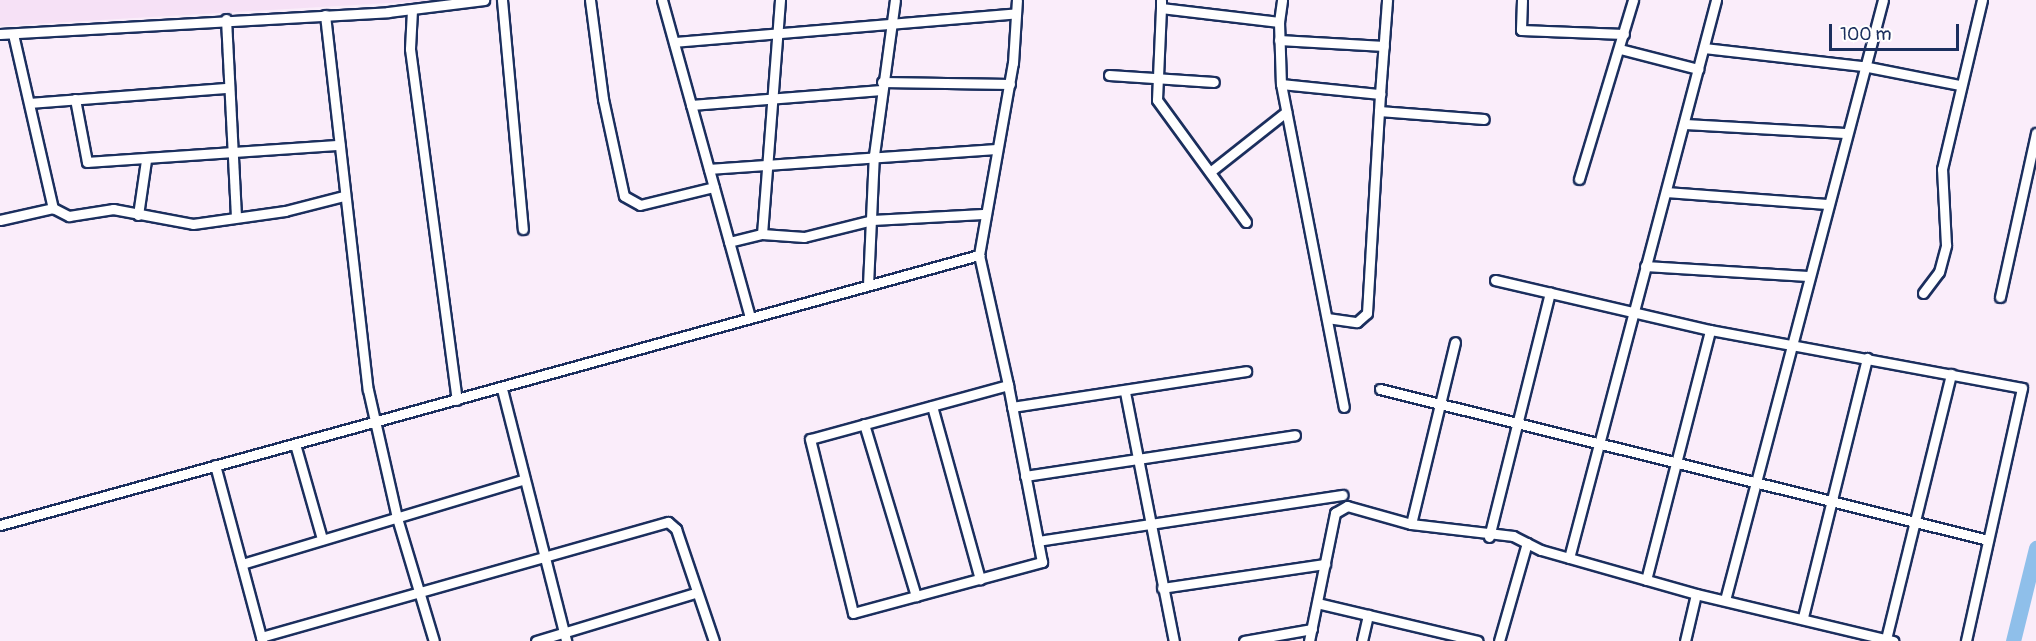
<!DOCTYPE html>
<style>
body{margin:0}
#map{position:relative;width:2036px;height:641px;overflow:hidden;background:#faedfa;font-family:Pangolin,sans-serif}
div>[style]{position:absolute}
.built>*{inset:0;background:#f6e1f6}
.river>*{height:15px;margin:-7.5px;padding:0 7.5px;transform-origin:7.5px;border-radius:7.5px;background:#8fbfea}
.roads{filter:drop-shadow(2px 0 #1b2f5e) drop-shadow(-2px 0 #1b2f5e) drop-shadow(0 2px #1b2f5e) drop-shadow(0 -2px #1b2f5e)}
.minor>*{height:9px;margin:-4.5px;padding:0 4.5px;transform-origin:4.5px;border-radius:4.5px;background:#fff}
span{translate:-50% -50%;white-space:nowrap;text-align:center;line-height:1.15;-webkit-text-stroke:6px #fff;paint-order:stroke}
.scale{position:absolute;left:1829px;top:24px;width:130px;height:27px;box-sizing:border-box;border:3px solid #1b2f5e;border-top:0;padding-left:8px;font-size:18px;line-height:21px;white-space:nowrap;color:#1b2f5e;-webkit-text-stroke:4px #fff;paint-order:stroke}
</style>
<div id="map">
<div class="built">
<i style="clip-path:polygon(0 0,439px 0,0 26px)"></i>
</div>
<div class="river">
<i style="left:2013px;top:641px;width:96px;rotate:-76.1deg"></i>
</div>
<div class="roads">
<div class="minor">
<i style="left:502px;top:0;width:230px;rotate:84.8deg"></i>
<i style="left:590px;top:0;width:100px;rotate:82.5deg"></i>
<i style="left:603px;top:99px;width:99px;rotate:77.8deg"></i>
<i style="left:624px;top:196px;width:18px;rotate:29deg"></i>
<i style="left:640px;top:205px;width:76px;rotate:-13.7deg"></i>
<i style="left:662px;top:0;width:330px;rotate:74.5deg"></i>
<i style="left:1161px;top:0;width:8px;rotate:90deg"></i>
<i style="left:1161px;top:8px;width:119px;rotate:6.8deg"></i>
<i style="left:1279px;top:22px;width:62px;rotate:88.2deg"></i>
<i style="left:1281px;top:84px;width:329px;rotate:79deg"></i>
<i style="left:1522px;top:0;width:30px;rotate:92deg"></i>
<i style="left:1521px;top:30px;width:103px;rotate:2.2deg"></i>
<i style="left:1161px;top:8px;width:92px;rotate:92.5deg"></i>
<i style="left:1157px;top:100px;width:151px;rotate:53.9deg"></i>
<i style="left:412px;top:10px;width:39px;rotate:93deg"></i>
<i style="left:410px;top:49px;width:354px;rotate:82.4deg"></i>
<i style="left:325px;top:15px;width:377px;rotate:83.5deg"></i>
<i style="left:368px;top:390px;width:131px;rotate:77.2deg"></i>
<i style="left:397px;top:518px;width:128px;rotate:73.3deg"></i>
<i style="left:226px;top:19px;width:196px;rotate:87.1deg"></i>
<i style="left:1279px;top:22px;width:22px;rotate:-82deg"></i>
<i style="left:0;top:34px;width:389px;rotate:-3.2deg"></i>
<i style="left:388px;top:12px;width:97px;rotate:-7.1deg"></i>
<i style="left:13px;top:34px;width:179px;rotate:77.1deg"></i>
<i style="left:1279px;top:40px;width:105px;rotate:3.3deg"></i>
<i style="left:674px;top:42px;width:343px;rotate:-4.8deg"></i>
<i style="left:1704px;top:48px;width:160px;rotate:6.5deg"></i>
<i style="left:1863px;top:66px;width:99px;rotate:11.1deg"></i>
<i style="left:1620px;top:49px;width:81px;rotate:14.4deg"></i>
<i style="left:1109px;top:75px;width:105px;rotate:3.8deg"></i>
<i style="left:882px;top:82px;width:128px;rotate:0.9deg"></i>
<i style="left:1281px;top:84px;width:100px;rotate:5.8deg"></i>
<i style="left:1380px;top:94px;width:94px;rotate:-85.7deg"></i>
<i style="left:75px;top:99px;width:64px;rotate:79.2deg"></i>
<i style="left:87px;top:162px;width:253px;rotate:-3.9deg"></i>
<i style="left:30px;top:103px;width:198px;rotate:-4.4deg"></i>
<i style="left:691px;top:105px;width:191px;rotate:-4.5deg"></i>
<i style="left:1379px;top:111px;width:105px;rotate:4.4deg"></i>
<i style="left:1685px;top:124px;width:160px;rotate:3.2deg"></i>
<i style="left:709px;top:169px;width:287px;rotate:-4deg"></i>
<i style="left:1210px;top:172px;width:97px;rotate:-38.3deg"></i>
<i style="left:1579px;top:179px;width:187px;rotate:-73.2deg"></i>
<i style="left:1667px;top:192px;width:159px;rotate:4.3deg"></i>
<i style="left:138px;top:215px;width:56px;rotate:-81.7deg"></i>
<i style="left:0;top:220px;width:54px;rotate:-12.8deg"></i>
<i style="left:53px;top:208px;width:18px;rotate:27deg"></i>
<i style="left:69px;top:216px;width:45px;rotate:-9deg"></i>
<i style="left:113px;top:209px;width:81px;rotate:10.6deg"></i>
<i style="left:193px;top:224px;width:93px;rotate:-8deg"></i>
<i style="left:285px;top:211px;width:61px;rotate:-14.3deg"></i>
<i style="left:762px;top:234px;width:235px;rotate:-85.6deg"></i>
<i style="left:729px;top:242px;width:34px;rotate:-14deg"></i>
<i style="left:762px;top:234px;width:42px;rotate:4.1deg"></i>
<i style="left:804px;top:237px;width:70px;rotate:-14deg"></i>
<i style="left:872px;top:220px;width:111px;rotate:-3.1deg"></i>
<i style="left:979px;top:255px;width:133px;rotate:77.4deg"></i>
<i style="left:1008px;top:385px;width:205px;rotate:164.7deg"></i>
<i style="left:810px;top:439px;width:179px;rotate:76.1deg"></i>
<i style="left:853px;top:613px;width:196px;rotate:-15.1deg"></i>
<i style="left:1042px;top:562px;width:21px;rotate:-101deg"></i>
<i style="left:1038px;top:541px;width:308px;rotate:-8.6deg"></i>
<i style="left:1645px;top:266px;width:163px;rotate:3.5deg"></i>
<i style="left:1495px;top:280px;width:221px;rotate:13.1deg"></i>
<i style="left:1710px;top:330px;width:317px;rotate:10.5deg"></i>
<i style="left:2022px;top:388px;width:259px;rotate:102.5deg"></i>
<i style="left:868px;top:285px;width:130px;rotate:-87.4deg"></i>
<i style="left:874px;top:155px;width:156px;rotate:-82.3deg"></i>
<i style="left:1923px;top:293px;width:26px;rotate:-53deg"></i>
<i style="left:1939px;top:272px;width:28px;rotate:-75deg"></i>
<i style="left:1946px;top:245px;width:76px;rotate:-93deg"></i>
<i style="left:1942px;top:169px;width:174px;rotate:-76.7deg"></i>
<i style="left:2000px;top:297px;width:168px;rotate:-77.6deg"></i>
<i style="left:1327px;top:318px;width:30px;rotate:8deg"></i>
<i style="left:1357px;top:322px;width:13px;rotate:-42deg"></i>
<i style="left:1367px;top:313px;width:219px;rotate:-86.6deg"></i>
<i style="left:1008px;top:385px;width:159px;rotate:79.1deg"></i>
<i style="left:502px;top:389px;width:260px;rotate:75.7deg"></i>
<i style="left:1380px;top:389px;width:626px;rotate:13.95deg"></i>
<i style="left:1125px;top:392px;width:254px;rotate:78.9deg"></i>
<i style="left:932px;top:406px;width:180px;rotate:74.5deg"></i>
<i style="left:1012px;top:407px;width:237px;rotate:-8.7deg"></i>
<i style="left:864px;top:424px;width:180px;rotate:73.2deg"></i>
<i style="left:295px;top:444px;width:99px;rotate:74.1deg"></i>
<i style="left:215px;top:465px;width:182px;rotate:75deg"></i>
<i style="left:1025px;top:476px;width:273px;rotate:-8.6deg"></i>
<i style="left:1411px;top:524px;width:187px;rotate:-76.4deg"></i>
<i style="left:0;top:525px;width:1016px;rotate:-15.42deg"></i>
<i style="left:979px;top:255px;width:195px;rotate:-80deg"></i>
<i style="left:1013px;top:63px;width:63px;rotate:-86.4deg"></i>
<i style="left:1489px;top:537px;width:252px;rotate:-76deg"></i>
<i style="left:1569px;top:558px;width:577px;rotate:-75.24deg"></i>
<i style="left:242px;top:564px;width:295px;rotate:-16.7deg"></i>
<i style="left:1646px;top:580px;width:258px;rotate:-75.6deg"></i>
<i style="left:1162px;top:588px;width:165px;rotate:-8.4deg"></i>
<i style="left:1725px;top:600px;width:620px;rotate:-75.25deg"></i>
<i style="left:1317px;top:603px;width:165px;rotate:13.3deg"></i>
<i style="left:1803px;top:617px;width:267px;rotate:-76.1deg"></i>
<i style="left:261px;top:637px;width:423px;rotate:-15.8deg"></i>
<i style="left:668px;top:522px;width:11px;rotate:41deg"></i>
<i style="left:676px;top:529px;width:118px;rotate:71.3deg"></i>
<i style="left:1886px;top:639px;width:273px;rotate:-76.2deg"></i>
<i style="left:536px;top:641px;width:166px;rotate:-16.8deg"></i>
<i style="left:1244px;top:641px;width:69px;rotate:-10deg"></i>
<i style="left:1309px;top:641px;width:131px;rotate:-78.5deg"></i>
<i style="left:1335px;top:513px;width:14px;rotate:-30deg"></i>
<i style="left:1347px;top:506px;width:66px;rotate:15.7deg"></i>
<i style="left:1411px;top:524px;width:103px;rotate:6.7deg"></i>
<i style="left:1513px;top:536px;width:31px;rotate:27deg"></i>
<i style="left:1541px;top:550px;width:161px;rotate:15.8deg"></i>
<i style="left:1696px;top:594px;width:203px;rotate:13.4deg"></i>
<i style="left:1362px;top:641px;width:27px;rotate:-77deg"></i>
<i style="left:1499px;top:641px;width:102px;rotate:-74.1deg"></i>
<i style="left:1685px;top:641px;width:48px;rotate:-76.8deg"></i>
</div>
</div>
<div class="scale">100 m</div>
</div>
